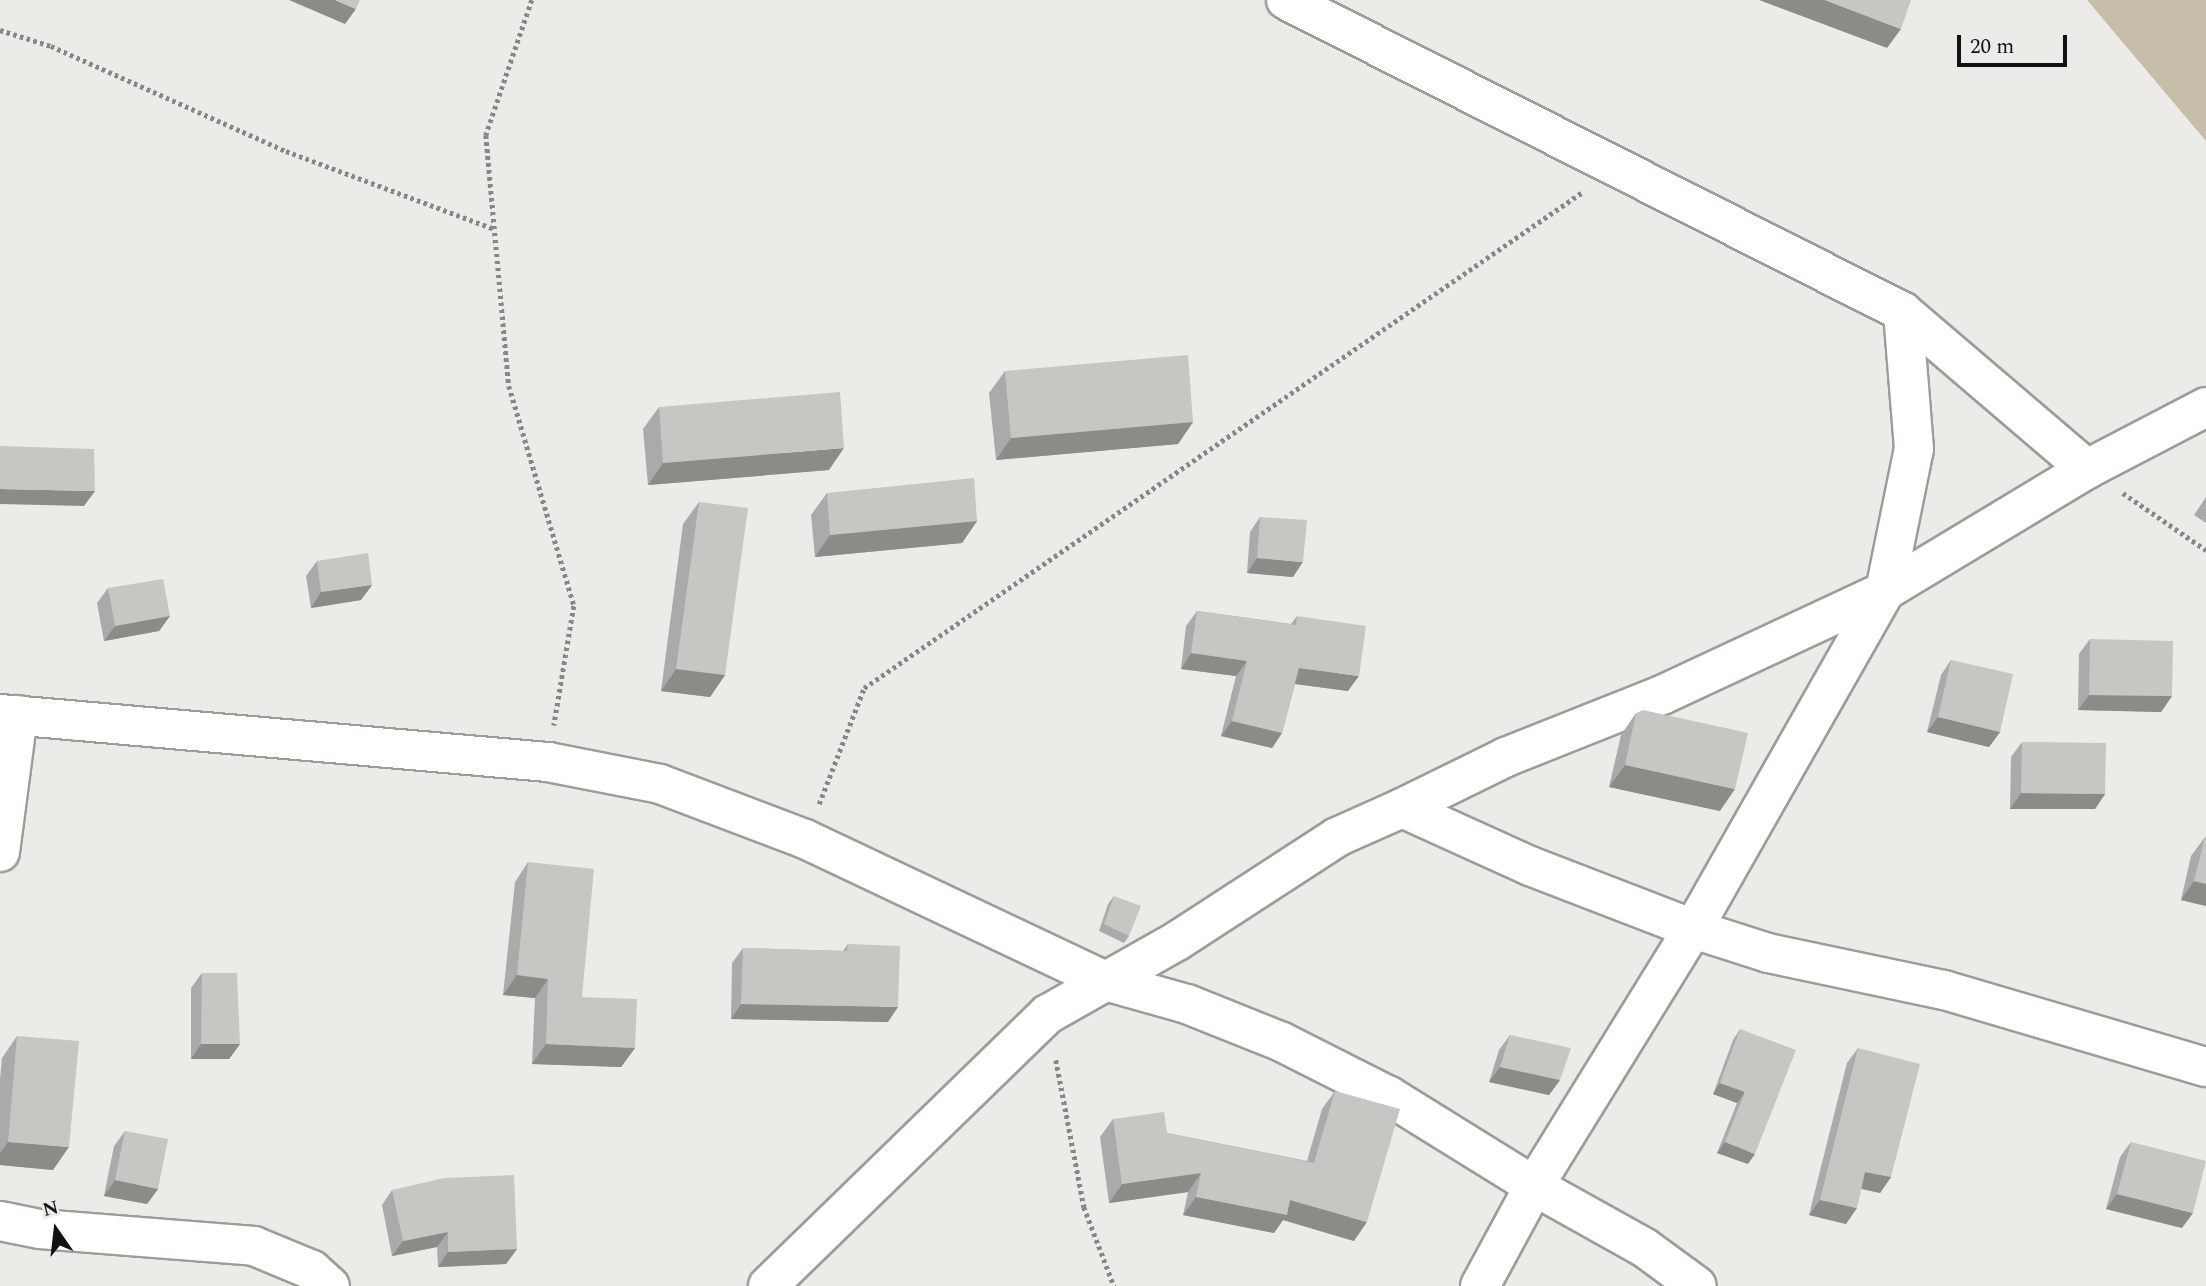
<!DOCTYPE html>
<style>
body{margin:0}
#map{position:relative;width:2206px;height:1286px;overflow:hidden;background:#edebe8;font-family:Spectral,serif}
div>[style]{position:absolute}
.green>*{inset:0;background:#c6bea8}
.path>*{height:4.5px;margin-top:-2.25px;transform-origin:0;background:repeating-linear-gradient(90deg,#888785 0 3.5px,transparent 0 7px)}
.roads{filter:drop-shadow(2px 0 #9d9c98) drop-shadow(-2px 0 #9d9c98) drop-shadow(0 2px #9d9c98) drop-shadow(0 -2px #9d9c98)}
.minor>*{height:38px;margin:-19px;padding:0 19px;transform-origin:19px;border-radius:19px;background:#fff}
.wall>*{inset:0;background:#acaaa8}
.shaded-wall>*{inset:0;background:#8c8b88}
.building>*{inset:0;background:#c8c6c3}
span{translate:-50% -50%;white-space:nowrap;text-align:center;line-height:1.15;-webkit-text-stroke:7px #edebe8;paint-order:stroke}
.north{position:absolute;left:21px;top:1195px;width:70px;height:70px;-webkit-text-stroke:5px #edebe8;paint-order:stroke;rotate:346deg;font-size:19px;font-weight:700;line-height:28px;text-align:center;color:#121211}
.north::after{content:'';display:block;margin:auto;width:24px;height:32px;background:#121211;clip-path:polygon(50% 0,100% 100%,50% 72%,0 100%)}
.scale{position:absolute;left:1957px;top:35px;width:110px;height:32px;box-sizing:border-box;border:4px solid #121211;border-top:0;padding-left:9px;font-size:21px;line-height:24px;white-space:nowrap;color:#121211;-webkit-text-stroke:5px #edebe8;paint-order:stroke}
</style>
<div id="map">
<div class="green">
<i style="clip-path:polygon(2087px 0,2206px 0,2206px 141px)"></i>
</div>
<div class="path">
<i style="left:532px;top:0;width:143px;rotate:108.8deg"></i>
<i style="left:486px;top:135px;width:252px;rotate:84.8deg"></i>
<i style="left:509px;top:386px;width:229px;rotate:73.5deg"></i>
<i style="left:574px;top:606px;width:121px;rotate:99.5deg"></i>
<i style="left:0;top:30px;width:53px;rotate:17.4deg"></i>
<i style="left:51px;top:46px;width:257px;rotate:24.1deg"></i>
<i style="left:286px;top:151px;width:223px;rotate:20.5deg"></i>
<i style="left:2123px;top:493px;width:101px;rotate:34.5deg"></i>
<i style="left:819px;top:804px;width:124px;rotate:-68.8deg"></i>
<i style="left:864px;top:688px;width:875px;rotate:-34.62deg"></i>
<i style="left:1056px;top:1060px;width:150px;rotate:79.2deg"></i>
<i style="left:1084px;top:1207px;width:85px;rotate:69.2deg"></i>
</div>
<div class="roads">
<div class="minor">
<i style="left:1286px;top:0;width:691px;rotate:26.82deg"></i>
<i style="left:1903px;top:312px;width:242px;rotate:40.5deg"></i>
<i style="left:0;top:714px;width:550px;rotate:5.01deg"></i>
<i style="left:548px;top:762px;width:114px;rotate:11.1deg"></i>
<i style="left:660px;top:784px;width:155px;rotate:20.8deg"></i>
<i style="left:805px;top:839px;width:332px;rotate:25.3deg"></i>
<i style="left:1105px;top:981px;width:85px;rotate:15.7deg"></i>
<i style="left:1187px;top:1004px;width:102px;rotate:21.8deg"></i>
<i style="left:1282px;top:1042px;width:120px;rotate:26.8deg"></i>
<i style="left:1389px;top:1096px;width:171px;rotate:31.8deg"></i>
<i style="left:1534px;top:1186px;width:127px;rotate:29.2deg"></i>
<i style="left:1645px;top:1248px;width:64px;rotate:36.2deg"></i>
<i style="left:1402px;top:808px;width:116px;rotate:-26.1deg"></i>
<i style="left:1506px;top:757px;width:168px;rotate:-21.7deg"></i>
<i style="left:1662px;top:695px;width:246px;rotate:-25deg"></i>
<i style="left:1885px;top:591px;width:145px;rotate:-78.5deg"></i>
<i style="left:1914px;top:449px;width:137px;rotate:-94.6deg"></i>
<i style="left:0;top:852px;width:138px;rotate:-82.5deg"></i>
<i style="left:0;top:1221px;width:41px;rotate:11.3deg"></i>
<i style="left:40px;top:1229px;width:215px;rotate:4.5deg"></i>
<i style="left:254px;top:1246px;width:63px;rotate:22.5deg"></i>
<i style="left:312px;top:1270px;width:24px;rotate:42deg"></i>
<i style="left:768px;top:1286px;width:390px;rotate:-44.2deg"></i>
<i style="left:1048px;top:1014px;width:148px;rotate:-29.5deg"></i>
<i style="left:1177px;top:941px;width:191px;rotate:-33deg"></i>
<i style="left:1337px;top:837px;width:71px;rotate:-24deg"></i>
<i style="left:1402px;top:808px;width:141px;rotate:24.4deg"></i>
<i style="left:1530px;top:866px;width:175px;rotate:21.1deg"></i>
<i style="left:1693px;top:929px;width:79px;rotate:17.7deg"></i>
<i style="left:1768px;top:953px;width:180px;rotate:11.9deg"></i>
<i style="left:1944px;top:990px;width:273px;rotate:16.4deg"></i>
<i style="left:1480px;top:1286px;width:114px;rotate:-61.6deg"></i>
<i style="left:1534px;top:1186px;width:302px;rotate:-58.3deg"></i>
<i style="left:1693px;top:929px;width:389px;rotate:-60.4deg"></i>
<i style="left:1885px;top:591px;width:236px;rotate:-31.1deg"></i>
<i style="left:2087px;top:469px;width:134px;rotate:-27.5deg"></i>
</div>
</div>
<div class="wall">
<i style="clip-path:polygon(1005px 371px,1193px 422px,1178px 444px,996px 460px,989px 393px)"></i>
<i style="clip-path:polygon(659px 407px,829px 470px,648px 485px,643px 429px)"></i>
<i style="clip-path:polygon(827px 493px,977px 521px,962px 543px,815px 557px,811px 515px)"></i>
<i style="clip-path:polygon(2206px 497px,2206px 523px,2194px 515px)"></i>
<i style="clip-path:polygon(699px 502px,725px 675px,710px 697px,661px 691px,683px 524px)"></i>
<i style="clip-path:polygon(1260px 517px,1293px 577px,1247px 573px,1250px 532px)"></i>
<i style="clip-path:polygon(317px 561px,372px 585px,361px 600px,311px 608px,306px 576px)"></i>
<i style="clip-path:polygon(108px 588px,170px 616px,159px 631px,104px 641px,97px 603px)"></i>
<i style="clip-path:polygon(1197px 611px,1291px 624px,1297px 616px,1348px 691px,1295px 684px,1282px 733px,1272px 748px,1221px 736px,1236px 676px,1181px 669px,1186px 626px)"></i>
<i style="clip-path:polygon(2090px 639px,2172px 696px,2161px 712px,2078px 710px,2079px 654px)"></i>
<i style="clip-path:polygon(1951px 660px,2000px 732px,1989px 747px,1927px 732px,1941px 675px)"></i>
<i style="clip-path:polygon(1636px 713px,1720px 811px,1609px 787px,1621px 735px)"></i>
<i style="clip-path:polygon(2022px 742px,2105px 794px,2095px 809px,2010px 809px,2011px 757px)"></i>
<i style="clip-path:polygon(2205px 837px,2206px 837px,2206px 906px,2181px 900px,2191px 856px)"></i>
<i style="clip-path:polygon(528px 862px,582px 997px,635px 1048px,621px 1067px,532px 1064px,535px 998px,503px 995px,515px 882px)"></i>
<i style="clip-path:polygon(1114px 896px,1129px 936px,1124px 943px,1099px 931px,1108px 904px)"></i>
<i style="clip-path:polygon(848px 944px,888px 1022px,731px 1019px,732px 963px,743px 948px,843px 951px)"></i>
<i style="clip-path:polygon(202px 973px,240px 1044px,229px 1059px,191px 1059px,191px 988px)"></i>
<i style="clip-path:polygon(1740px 1029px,1748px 1164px,1717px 1153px,1737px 1103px,1713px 1094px,1733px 1040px)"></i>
<i style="clip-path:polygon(1510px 1035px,1560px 1080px,1549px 1095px,1489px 1082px,1499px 1050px)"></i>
<i style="clip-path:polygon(17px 1036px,53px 1170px,0 1165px,0 1079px,2px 1058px)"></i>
<i style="clip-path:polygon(1858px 1048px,1891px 1177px,1880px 1193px,1861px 1189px,1846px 1224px,1809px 1215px,1847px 1063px)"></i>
<i style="clip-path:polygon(1335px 1091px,1354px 1241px,1283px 1220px,1274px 1233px,1183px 1215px,1188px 1192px,1109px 1203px,1100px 1137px,1113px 1119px,1167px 1133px,1307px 1161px,1322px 1109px)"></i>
<i style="clip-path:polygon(125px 1131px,158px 1189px,147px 1204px,104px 1196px,114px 1146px)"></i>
<i style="clip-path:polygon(2131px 1142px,2182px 1228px,2106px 1209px,2120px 1157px)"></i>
<i style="clip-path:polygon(392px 1190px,517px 1249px,506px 1264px,438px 1267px,437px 1247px,392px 1256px,382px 1205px)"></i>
</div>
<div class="shaded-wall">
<i style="clip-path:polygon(289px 0,335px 0,356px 9px,345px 24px)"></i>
<i style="clip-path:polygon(1759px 0,1825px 0,1901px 29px,1887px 48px)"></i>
<i style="clip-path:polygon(1193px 422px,1178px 444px,996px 460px,1011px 438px)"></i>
<i style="clip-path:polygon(844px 448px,829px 470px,648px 485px,663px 463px)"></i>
<i style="clip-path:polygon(0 489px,95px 491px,84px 506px,0 504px)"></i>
<i style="clip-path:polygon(977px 521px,962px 543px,815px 557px,830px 535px)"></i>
<i style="clip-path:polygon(1257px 558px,1303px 562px,1293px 577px,1247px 573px)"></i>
<i style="clip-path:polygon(372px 585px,361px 600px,311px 608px,321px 592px)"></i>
<i style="clip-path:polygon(170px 616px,159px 631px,104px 641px,115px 626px)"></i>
<i style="clip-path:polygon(1191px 653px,1247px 661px,1236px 676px,1181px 669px)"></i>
<i style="clip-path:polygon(1299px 668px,1359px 676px,1348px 691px,1288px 683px)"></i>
<i style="clip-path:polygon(676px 669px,725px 675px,710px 697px,661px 691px)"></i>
<i style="clip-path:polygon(2089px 695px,2172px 696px,2161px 712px,2078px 710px)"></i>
<i style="clip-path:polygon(1938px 717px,2000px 732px,1989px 747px,1927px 732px)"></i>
<i style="clip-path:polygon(1232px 721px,1282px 733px,1272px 748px,1221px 736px)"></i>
<i style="clip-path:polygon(1625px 765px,1735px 789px,1720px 811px,1609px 787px)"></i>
<i style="clip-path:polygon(2021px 793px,2105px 794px,2095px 809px,2010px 809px)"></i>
<i style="clip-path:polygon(2194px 881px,2206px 884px,2206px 906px,2181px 900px)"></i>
<i style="clip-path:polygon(517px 975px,548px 979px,535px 998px,503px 995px)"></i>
<i style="clip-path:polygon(741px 1004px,898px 1007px,888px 1022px,731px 1019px)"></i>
<i style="clip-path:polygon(201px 1044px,240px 1044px,229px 1059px,191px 1059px)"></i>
<i style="clip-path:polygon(546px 1044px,635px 1048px,621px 1067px,532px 1064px)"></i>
<i style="clip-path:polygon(1500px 1067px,1560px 1080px,1549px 1095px,1489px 1082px)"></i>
<i style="clip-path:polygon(1720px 1083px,1745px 1092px,1737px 1103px,1713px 1094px)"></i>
<i style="clip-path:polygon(8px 1142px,69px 1147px,53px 1170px,0 1165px,0 1153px)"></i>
<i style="clip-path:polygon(1725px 1142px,1755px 1154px,1748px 1164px,1717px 1153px)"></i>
<i style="clip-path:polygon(1865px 1172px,1891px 1177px,1880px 1193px,1855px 1187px)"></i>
<i style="clip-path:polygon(1201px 1173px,1188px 1192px,1109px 1203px,1122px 1184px)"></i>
<i style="clip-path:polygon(115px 1180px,158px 1189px,147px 1204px,104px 1196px)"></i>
<i style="clip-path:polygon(2117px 1194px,2193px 1213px,2182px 1228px,2106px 1209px)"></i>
<i style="clip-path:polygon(1196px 1197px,1290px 1200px,1367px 1222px,1354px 1241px,1283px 1220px,1274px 1233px,1183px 1215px)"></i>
<i style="clip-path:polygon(1820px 1200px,1857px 1208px,1846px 1224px,1809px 1215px)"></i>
<i style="clip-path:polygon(448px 1232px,437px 1247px,392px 1256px,403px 1241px)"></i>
<i style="clip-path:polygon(517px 1249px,506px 1264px,438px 1267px,448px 1252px)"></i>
</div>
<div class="building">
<i style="clip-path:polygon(335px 0,360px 0,356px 9px)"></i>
<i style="clip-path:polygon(1825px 0,1911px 0,1901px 29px)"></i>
<i style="clip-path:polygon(1188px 355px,1193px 422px,1011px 438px,1005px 371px)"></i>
<i style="clip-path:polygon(840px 392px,844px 448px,663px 463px,659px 407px)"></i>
<i style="clip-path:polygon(0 446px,94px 449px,95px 491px,0 489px)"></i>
<i style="clip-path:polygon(974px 478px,977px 521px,830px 535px,827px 493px)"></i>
<i style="clip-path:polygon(699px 502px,748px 508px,725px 675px,676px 669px)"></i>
<i style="clip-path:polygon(1260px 517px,1307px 520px,1303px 562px,1257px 558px)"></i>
<i style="clip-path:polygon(368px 553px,372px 585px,321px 592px,317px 561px)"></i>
<i style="clip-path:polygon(163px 579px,170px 616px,115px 626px,108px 588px)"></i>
<i style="clip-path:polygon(1197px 611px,1296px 625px,1297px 616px,1366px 626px,1359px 676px,1299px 668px,1282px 733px,1232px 721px,1247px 661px,1191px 653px)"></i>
<i style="clip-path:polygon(2090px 639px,2173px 641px,2172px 696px,2089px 695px)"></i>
<i style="clip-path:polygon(1951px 660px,2013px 674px,2000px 732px,1938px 717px)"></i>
<i style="clip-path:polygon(1643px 710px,1748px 733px,1735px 789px,1625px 765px,1636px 713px)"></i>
<i style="clip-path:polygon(2022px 742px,2106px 743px,2105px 794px,2021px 793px)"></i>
<i style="clip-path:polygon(2205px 837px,2206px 837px,2206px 884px,2194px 881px)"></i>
<i style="clip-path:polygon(528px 862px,594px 869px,582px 997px,637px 999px,635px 1048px,546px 1044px,548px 979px,517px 975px)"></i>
<i style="clip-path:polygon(1114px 896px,1141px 906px,1129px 936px,1104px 924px)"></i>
<i style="clip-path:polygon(848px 944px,900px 946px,898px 1007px,741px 1004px,743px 948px,847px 951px)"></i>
<i style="clip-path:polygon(202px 973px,237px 973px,240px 1044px,201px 1044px)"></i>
<i style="clip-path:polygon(1740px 1029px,1796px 1050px,1755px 1154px,1725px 1142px,1745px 1092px,1720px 1083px)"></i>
<i style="clip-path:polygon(1510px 1035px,1571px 1048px,1560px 1080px,1500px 1067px)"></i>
<i style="clip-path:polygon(17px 1036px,79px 1041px,69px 1147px,8px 1142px)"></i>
<i style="clip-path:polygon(1858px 1048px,1920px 1064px,1891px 1177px,1865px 1172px,1857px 1208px,1820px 1200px)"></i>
<i style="clip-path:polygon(1335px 1091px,1400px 1109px,1367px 1222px,1290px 1200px,1287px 1215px,1196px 1197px,1201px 1173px,1122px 1184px,1113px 1119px,1164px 1112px,1167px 1133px,1314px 1163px)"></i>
<i style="clip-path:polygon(125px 1131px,168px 1139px,158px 1189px,115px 1180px)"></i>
<i style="clip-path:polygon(2131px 1142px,2206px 1161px,2193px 1213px,2117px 1194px)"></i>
<i style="clip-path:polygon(514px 1175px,517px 1249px,448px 1252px,448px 1232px,403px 1241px,392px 1190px,444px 1178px)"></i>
</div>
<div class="north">N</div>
<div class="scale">20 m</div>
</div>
